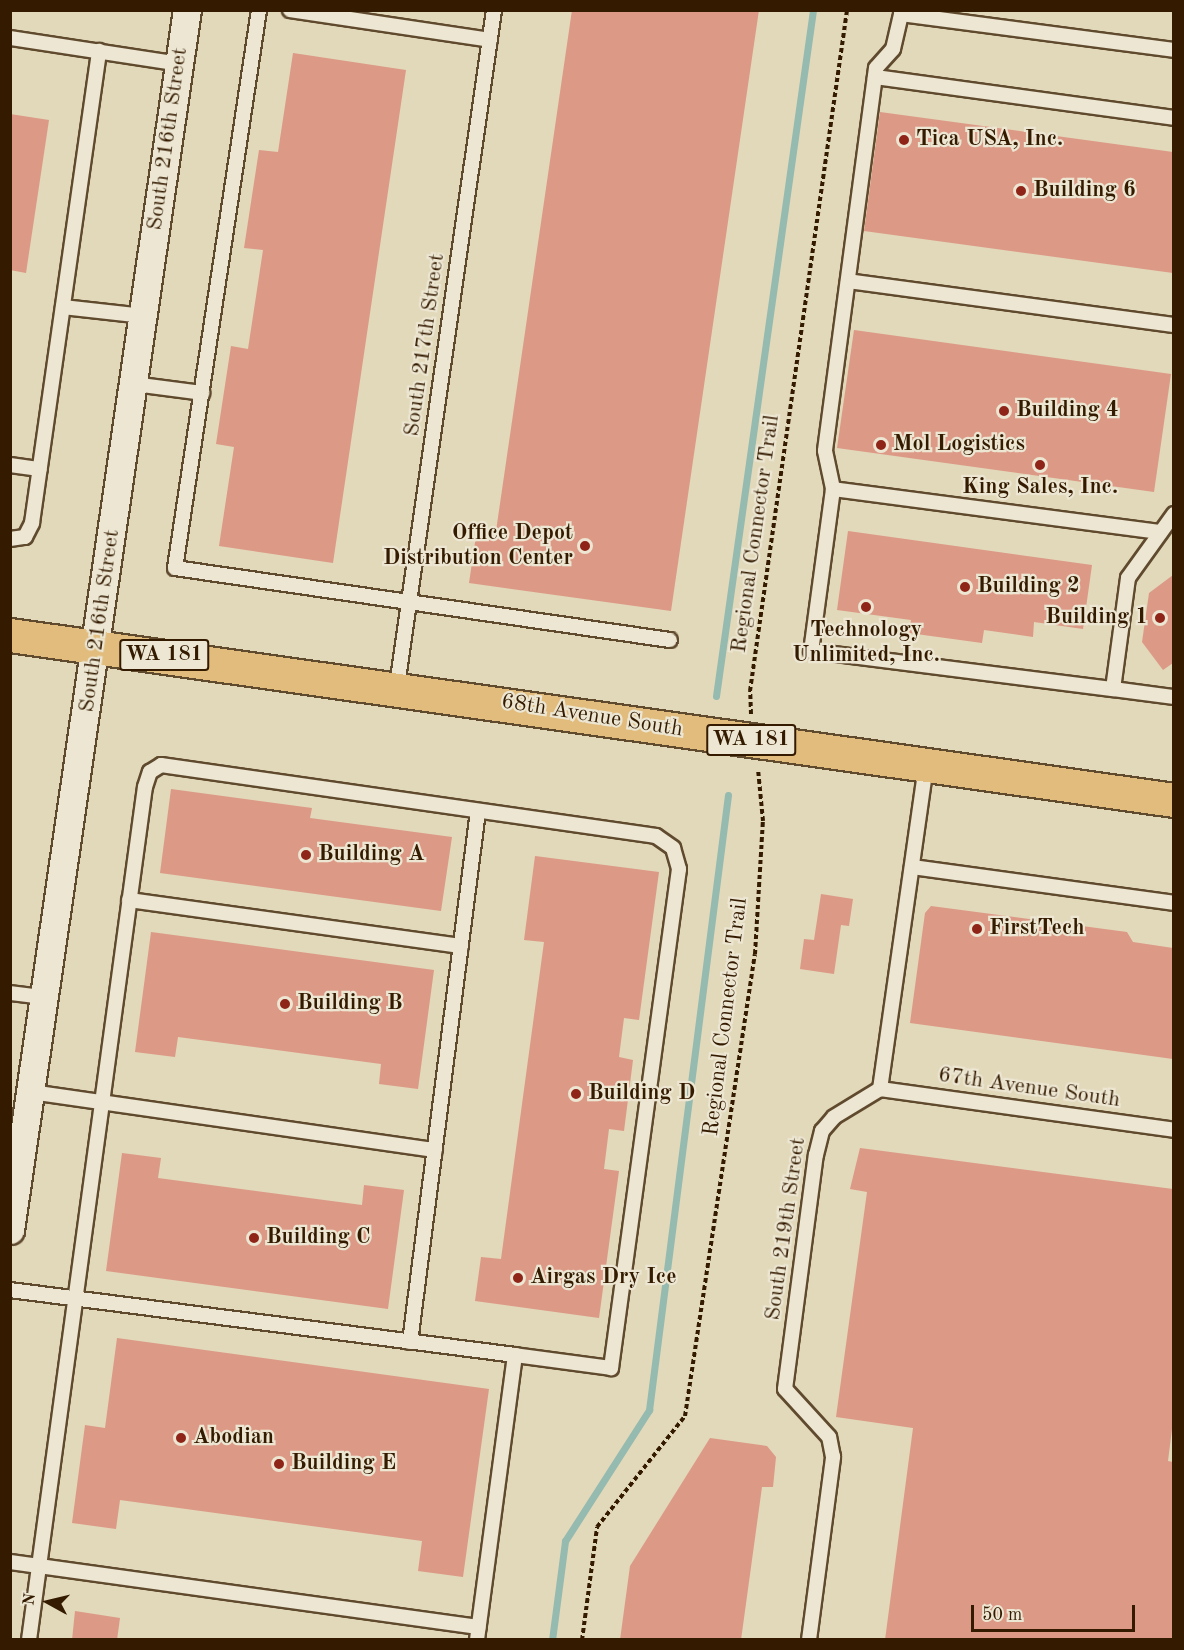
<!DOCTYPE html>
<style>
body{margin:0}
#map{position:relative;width:1184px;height:1650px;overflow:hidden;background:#e2d8ba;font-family:"Old Standard TT",serif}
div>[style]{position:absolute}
.stream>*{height:7px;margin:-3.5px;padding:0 3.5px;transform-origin:3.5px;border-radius:3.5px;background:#95baaf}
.building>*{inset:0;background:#dc9986}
.path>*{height:4px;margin-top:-2px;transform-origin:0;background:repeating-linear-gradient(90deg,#341b00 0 4.5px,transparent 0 7.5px)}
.roads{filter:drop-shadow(2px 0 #604a2e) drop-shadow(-2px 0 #604a2e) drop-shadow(0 2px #604a2e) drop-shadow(0 -2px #604a2e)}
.service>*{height:14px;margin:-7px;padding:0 7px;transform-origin:7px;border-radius:7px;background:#ece6d2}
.minor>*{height:27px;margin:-13.5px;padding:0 13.5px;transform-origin:13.5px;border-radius:13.5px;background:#ece6d2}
.primary>*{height:33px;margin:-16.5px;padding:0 16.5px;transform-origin:16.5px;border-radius:16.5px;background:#e1bc7d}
.dots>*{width:16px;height:16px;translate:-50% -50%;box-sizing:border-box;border:3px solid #ece6d2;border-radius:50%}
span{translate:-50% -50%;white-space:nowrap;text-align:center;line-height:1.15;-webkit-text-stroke:4.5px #ece6d2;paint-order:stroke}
.shield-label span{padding:2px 4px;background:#ece6d2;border:2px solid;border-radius:4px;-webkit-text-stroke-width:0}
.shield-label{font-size:21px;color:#341b00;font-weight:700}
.street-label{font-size:22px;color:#341b00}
.poi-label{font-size:22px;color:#341b00;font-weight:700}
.left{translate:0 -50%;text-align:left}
.right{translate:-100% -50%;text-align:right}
.frame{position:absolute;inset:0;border:12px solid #341b00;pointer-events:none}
.north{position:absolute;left:18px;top:1572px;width:60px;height:60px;-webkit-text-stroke:4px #ece6d2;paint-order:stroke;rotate:278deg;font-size:16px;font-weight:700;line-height:24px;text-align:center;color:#341b00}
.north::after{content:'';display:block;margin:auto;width:21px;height:27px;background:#341b00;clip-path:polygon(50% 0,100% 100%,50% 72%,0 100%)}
.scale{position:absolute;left:971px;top:1605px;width:164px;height:27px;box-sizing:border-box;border:3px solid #341b00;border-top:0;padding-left:8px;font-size:18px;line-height:21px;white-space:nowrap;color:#341b00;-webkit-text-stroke:4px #ece6d2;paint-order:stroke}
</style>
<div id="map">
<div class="stream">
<i style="left:716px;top:696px;width:693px;rotate:-81.95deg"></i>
<i style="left:552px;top:1640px;width:100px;rotate:-82.5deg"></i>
<i style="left:565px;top:1541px;width:156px;rotate:-57.3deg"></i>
<i style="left:649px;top:1410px;width:620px;rotate:-82.68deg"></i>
</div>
<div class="building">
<i style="clip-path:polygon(572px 10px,759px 10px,671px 611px,469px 583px,477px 529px,496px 531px)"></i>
<i style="clip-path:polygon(293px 53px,406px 70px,333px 563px,219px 546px,234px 447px,216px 444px,231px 346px,248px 349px,263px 250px,244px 248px,259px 150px,278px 152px)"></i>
<i style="clip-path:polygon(880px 112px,1173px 152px,1173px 273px,864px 231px)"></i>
<i style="clip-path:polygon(10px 114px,49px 120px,26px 273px,10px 270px)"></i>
<i style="clip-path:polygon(854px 330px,1171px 374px,1154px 492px,837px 448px)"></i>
<i style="clip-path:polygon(848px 531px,1092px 565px,1083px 629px,1034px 622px,1033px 637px,984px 630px,982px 643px,909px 633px,911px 620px,837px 610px)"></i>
<i style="clip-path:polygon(1173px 575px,1173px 663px,1163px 670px,1142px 642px,1149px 593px)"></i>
<i style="clip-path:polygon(171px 789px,312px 808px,310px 818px,452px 837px,441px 911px,160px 873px)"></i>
<i style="clip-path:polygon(535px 856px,659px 872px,639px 1020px,624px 1018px,619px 1057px,633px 1060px,624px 1131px,609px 1129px,604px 1169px,619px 1171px,599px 1318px,475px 1301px,481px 1257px,501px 1259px,544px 942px,524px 940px)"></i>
<i style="clip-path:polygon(821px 894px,853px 899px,849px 926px,841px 925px,834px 974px,800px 969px,804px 939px,814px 940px)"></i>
<i style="clip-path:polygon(931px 906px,1127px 932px,1133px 942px,1173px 948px,1173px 1059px,910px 1023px,925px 913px)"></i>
<i style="clip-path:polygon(151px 932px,434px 970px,418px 1089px,379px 1084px,381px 1064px,178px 1037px,175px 1057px,135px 1052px)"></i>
<i style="clip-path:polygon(860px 1148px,1173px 1189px,1173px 1421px,1168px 1461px,1173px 1462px,1172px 1640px,885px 1640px,913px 1428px,836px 1417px,867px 1192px,850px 1189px)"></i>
<i style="clip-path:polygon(122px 1153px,161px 1158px,158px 1178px,362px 1205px,364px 1185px,404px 1190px,388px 1309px,106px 1271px)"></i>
<i style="clip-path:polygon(117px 1338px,489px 1389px,463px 1577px,418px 1571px,422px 1541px,120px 1500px,116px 1529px,72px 1523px,85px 1425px,105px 1428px)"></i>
<i style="clip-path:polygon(710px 1438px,767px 1446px,776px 1457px,773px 1487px,762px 1487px,741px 1640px,620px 1640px,630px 1566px)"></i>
<i style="clip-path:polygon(75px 1611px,120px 1618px,117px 1640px,72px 1640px)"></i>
</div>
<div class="path">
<i style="left:751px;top:714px;width:23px;rotate:-92deg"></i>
<i style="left:750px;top:691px;width:688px;rotate:-81.89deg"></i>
<i style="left:582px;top:1640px;width:114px;rotate:-82.4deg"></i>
<i style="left:597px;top:1527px;width:142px;rotate:-51.6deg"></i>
<i style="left:685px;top:1416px;width:467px;rotate:-81.4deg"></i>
<i style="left:755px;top:954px;width:133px;rotate:-86.6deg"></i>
<i style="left:763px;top:821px;width:52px;rotate:-95.5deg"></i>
</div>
<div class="roads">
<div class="service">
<i style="left:259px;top:10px;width:564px;rotate:98.56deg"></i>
<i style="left:175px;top:568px;width:500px;rotate:8.28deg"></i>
<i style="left:290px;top:10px;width:202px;rotate:8.5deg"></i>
<i style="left:902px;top:10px;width:40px;rotate:103deg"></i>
<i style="left:893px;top:49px;width:25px;rotate:132deg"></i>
<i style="left:876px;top:68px;width:386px;rotate:97.6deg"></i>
<i style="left:825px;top:451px;width:39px;rotate:78deg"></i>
<i style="left:833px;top:489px;width:163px;rotate:97.7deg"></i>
<i style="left:811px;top:651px;width:304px;rotate:7.2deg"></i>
<i style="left:901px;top:14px;width:275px;rotate:7.5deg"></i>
<i style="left:10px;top:38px;width:171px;rotate:8.7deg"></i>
<i style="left:875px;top:77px;width:302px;rotate:7.8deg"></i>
<i style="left:848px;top:281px;width:329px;rotate:7.7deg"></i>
<i style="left:63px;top:307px;width:81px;rotate:6.4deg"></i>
<i style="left:134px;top:384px;width:69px;rotate:7.5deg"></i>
<i style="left:10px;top:465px;width:30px;rotate:8deg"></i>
<i style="left:833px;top:489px;width:330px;rotate:7.5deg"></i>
<i style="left:1174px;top:514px;width:79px;rotate:125.7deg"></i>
<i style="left:1128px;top:578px;width:112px;rotate:97.7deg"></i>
<i style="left:1113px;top:689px;width:62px;rotate:7.5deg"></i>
<i style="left:10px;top:539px;width:15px;rotate:-8deg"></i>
<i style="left:25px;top:537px;width:16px;rotate:-63deg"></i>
<i style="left:32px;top:523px;width:477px;rotate:-81.9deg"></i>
<i style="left:397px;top:686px;width:683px;rotate:-81.83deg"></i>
<i style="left:912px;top:867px;width:264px;rotate:7.8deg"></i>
<i style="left:129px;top:900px;width:335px;rotate:7.9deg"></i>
<i style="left:10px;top:993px;width:35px;rotate:7deg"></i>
<i style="left:880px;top:1089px;width:297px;rotate:7.9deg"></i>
<i style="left:31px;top:1092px;width:408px;rotate:8.2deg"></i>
<i style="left:10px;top:1290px;width:509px;rotate:7.33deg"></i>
<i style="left:410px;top:1342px;width:535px;rotate:-82.7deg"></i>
<i style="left:10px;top:1562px;width:473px;rotate:7.9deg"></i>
<i style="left:29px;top:1640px;width:861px;rotate:-82.26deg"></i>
<i style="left:145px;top:787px;width:16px;rotate:-72deg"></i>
<i style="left:150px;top:772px;width:13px;rotate:-32deg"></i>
<i style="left:161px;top:765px;width:500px;rotate:8.16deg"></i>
<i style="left:656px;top:836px;width:21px;rotate:35deg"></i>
<i style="left:673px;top:848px;width:22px;rotate:74deg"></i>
<i style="left:679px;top:869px;width:504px;rotate:97.76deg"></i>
<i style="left:611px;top:1368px;width:97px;rotate:-172.3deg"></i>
<i style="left:515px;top:1355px;width:288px;rotate:97.6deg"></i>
<i style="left:809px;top:1640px;width:185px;rotate:-82.5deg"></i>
<i style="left:833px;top:1457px;width:20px;rotate:-101deg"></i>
<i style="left:829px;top:1437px;width:65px;rotate:-132.5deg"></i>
<i style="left:785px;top:1389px;width:236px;rotate:-82.5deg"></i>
<i style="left:816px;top:1155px;width:25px;rotate:-76deg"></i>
<i style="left:822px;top:1131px;width:18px;rotate:-49deg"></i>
<i style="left:834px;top:1117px;width:54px;rotate:-31.3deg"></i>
<i style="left:880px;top:1089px;width:325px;rotate:-81.9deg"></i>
</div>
<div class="minor">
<i style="left:10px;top:1230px;width:1233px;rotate:-81.75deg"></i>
</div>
<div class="primary">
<i style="left:10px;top:635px;width:1176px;rotate:8.07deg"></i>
</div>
</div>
<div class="dots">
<i style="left:904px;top:140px;background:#8f2418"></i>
<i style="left:1021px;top:191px;background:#8f2418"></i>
<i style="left:1004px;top:411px;background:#8f2418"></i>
<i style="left:881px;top:445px;background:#8f2418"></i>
<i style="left:1040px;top:465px;background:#8f2418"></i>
<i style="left:585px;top:546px;background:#8f2418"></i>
<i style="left:965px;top:587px;background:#8f2418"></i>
<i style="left:866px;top:607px;background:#8f2418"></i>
<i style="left:1160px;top:618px;background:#8f2418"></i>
<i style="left:306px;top:855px;background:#8f2418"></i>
<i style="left:977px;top:929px;background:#8f2418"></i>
<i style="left:285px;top:1004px;background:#8f2418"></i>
<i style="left:576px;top:1094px;background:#8f2418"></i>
<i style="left:254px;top:1238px;background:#8f2418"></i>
<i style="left:518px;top:1278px;background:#8f2418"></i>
<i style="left:181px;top:1438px;background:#8f2418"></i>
<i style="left:279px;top:1464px;background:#8f2418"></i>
</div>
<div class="shield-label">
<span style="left:164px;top:655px">WA 181</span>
<span style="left:751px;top:740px">WA 181</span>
</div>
<div class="street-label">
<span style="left:168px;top:139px;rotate:-82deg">South 216th Street</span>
<span style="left:425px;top:345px;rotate:-82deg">South 217th Street</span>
<span style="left:756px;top:534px;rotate:-82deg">Regional Connector Trail</span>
<span style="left:100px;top:621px;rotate:-82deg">South 216th Street</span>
<span style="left:592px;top:716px;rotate:9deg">68th Avenue South</span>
<span style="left:726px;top:1017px;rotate:-83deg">Regional Connector Trail</span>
<span style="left:1029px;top:1088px;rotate:8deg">67th Avenue South</span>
<span style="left:786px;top:1229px;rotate:-82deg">South 219th Street</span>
</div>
<div class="poi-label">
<span class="left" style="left:916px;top:140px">Tica USA, Inc.</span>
<span class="left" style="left:1033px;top:191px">Building 6</span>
<span class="left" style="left:1016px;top:411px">Building 4</span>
<span class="left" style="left:893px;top:445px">Mol Logistics</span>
<span style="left:1040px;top:488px">King Sales, Inc.</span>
<span class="right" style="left:573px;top:546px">Office Depot<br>Distribution Center</span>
<span class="left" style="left:977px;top:587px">Building 2</span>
<span class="right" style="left:1148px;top:618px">Building 1</span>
<span style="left:866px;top:643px">Technology<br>Unlimited, Inc.</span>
<span class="left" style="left:318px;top:855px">Building A</span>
<span class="left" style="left:989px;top:929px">FirstTech</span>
<span class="left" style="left:297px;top:1004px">Building B</span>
<span class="left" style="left:588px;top:1094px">Building D</span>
<span class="left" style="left:266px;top:1238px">Building C</span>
<span class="left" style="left:530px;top:1278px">Airgas Dry Ice</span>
<span class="left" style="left:193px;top:1438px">Abodian</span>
<span class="left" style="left:291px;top:1464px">Building E</span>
</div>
<div class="frame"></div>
<div class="north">N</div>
<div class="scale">50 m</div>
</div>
